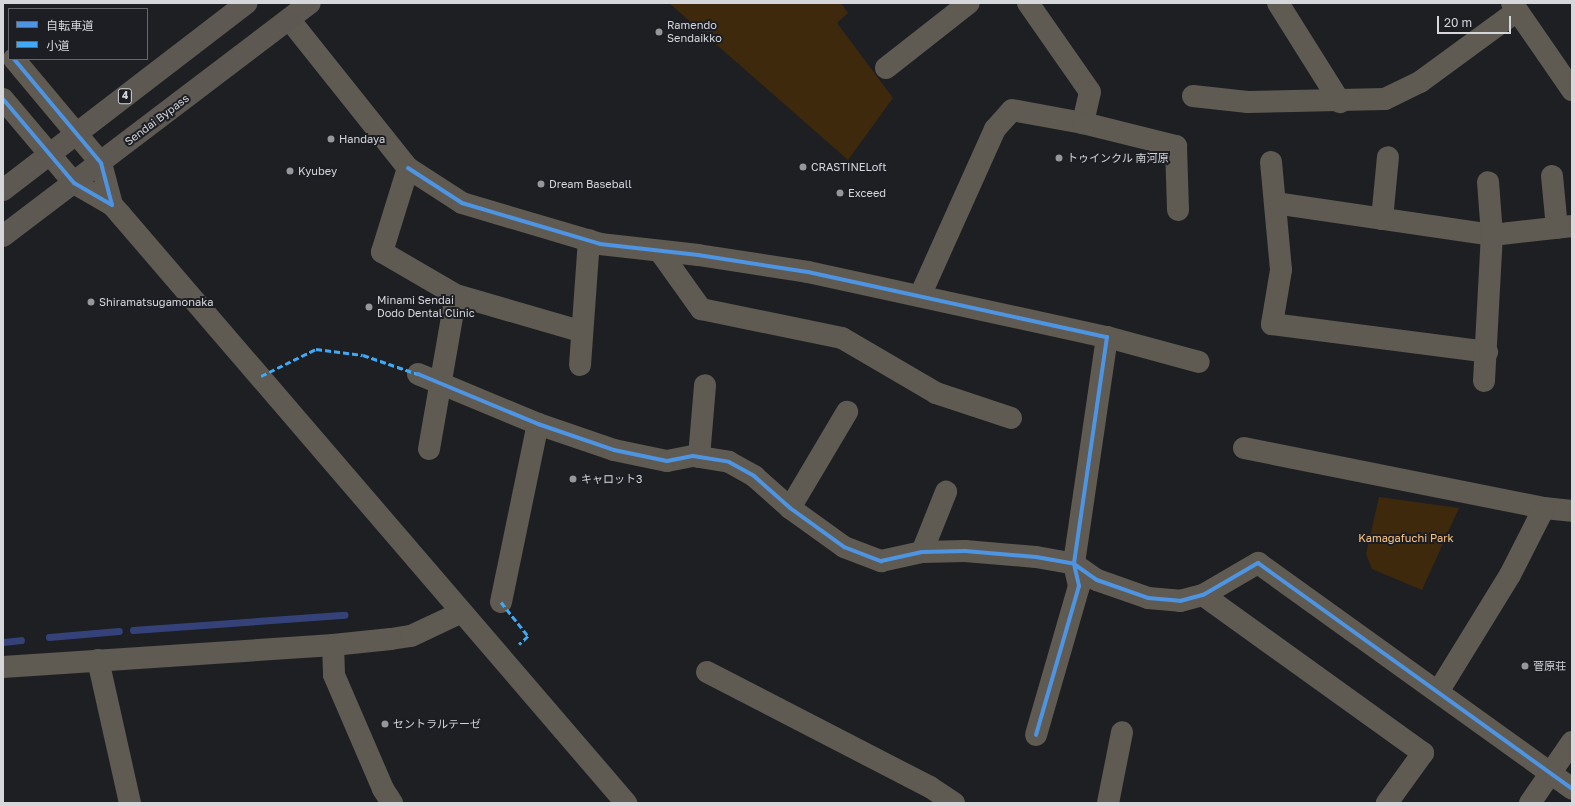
<!DOCTYPE html>
<meta charset="utf-8">
<style>
body{margin:0}
#map{position:relative;width:1575px;height:806px;overflow:hidden;background:#1d1f22;font-family:"Golos Text","Noto Sans JP",sans-serif}
div>[style]{position:absolute}
.green>*{inset:0;background:#3f290c}
.stream>*{height:7px;margin:-3.5px;padding:0 3.5px;transform-origin:3.5px;border-radius:3.5px;background:#344279}
.minor>*{height:22px;margin:-11px;padding:0 11px;transform-origin:11px;border-radius:11px;background:#5f5a52}
.tertiary>*{height:22px;margin:-11px;padding:0 11px;transform-origin:11px;border-radius:11px;background:#5f5a52}
.trunk>*{height:22px;margin:-11px;padding:0 11px;transform-origin:11px;border-radius:11px;background:#5e5852}
.quiet>*{height:3px;margin-top:-1.5px;transform-origin:0;background:repeating-linear-gradient(90deg,#3fa9f5 0 6px,transparent 0 9px)}
.cycleway>*{height:4px;margin:-2px;padding:0 2px;transform-origin:2px;border-radius:2px;background:#4d94e3}
.dots>*{width:11px;height:11px;translate:-50% -50%;box-sizing:border-box;border:2px solid #1c1e23;border-radius:50%}
span{translate:-50% -50%;white-space:nowrap;text-align:center;line-height:1.15;-webkit-text-stroke:4px #1c1e23;paint-order:stroke}
.shield-label span{padding:1px 3px;background:#1c1e23;border:1px solid;border-radius:3px;-webkit-text-stroke-width:0}
.shield-label{font-size:10px;color:#d5d7db;font-weight:700}
.poi-label{font-size:11px;color:#d5d7db}
.left{translate:0 -50%;text-align:left}
.street-label{font-size:11px;color:#d5d7db}
.park-label{font-size:11px;color:#fec784}
.frame{position:absolute;inset:0;border:4px solid #d5d7db;pointer-events:none}
.legend{position:absolute;left:8px;top:8px;width:140px;height:52px;box-sizing:border-box;background:#1c1e23;border:1px solid #66686d;margin:0;padding:5px 7px;list-style:none;font-size:12px;color:#d5d7db}
.legend li{display:flex;align-items:center;gap:8px;height:20px}
.legend b{width:20px;border:1px solid #66686d}
.scale{position:absolute;left:1437px;top:16px;width:74px;height:18px;box-sizing:border-box;border:2px solid #d5d7db;border-top:0;padding-left:5px;font-size:12px;line-height:14px;white-space:nowrap;color:#d5d7db;-webkit-text-stroke:3px #1c1e23;paint-order:stroke}
</style>
<div id="map">
<div class="green">
<i style="clip-path:polygon(669px 3px,841px 3px,848px 13px,837px 23px,893px 98px,848px 160px)"></i>
<i style="clip-path:polygon(1379px 497px,1459px 508px,1422px 590px,1372px 569px,1366px 554px)"></i>
</div>
<div class="stream">
<i style="left:133px;top:630px;width:212px;rotate:-4.1deg"></i>
<i style="left:49px;top:637px;width:70px;rotate:-4.9deg"></i>
<i style="left:3px;top:642px;width:18px;rotate:-6deg"></i>
</div>
<div class="minor">
<i style="left:1028px;top:3px;width:108px;rotate:55.1deg"></i>
<i style="left:1090px;top:92px;width:32px;rotate:103deg"></i>
<i style="left:1278px;top:3px;width:117px;rotate:57.9deg"></i>
<i style="left:289px;top:19px;width:191px;rotate:51.4deg"></i>
<i style="left:408px;top:168px;width:88px;rotate:107.2deg"></i>
<i style="left:382px;top:252px;width:86px;rotate:30.2deg"></i>
<i style="left:456px;top:295px;width:129px;rotate:16.2deg"></i>
<i style="left:886px;top:68px;width:105px;rotate:-38.1deg"></i>
<i style="left:1193px;top:96px;width:55px;rotate:6.2deg"></i>
<i style="left:1248px;top:102px;width:137px;rotate:-1.3deg"></i>
<i style="left:1385px;top:99px;width:39px;rotate:-26deg"></i>
<i style="left:1420px;top:82px;width:120px;rotate:-36.2deg"></i>
<i style="left:1271px;top:162px;width:108px;rotate:84.7deg"></i>
<i style="left:1281px;top:270px;width:55px;rotate:99.5deg"></i>
<i style="left:1272px;top:324px;width:217px;rotate:7.4deg"></i>
<i style="left:408px;top:168px;width:64px;rotate:32.9deg"></i>
<i style="left:462px;top:203px;width:144px;rotate:16.5deg"></i>
<i style="left:600px;top:244px;width:99px;rotate:6.4deg"></i>
<i style="left:698px;top:255px;width:111px;rotate:8.8deg"></i>
<i style="left:808px;top:272px;width:306px;rotate:12.3deg"></i>
<i style="left:1107px;top:337px;width:229px;rotate:98.3deg"></i>
<i style="left:1074px;top:564px;width:23px;rotate:77deg"></i>
<i style="left:1079px;top:586px;width:155px;rotate:106.1deg"></i>
<i style="left:1552px;top:176px;width:52px;rotate:84.5deg"></i>
<i style="left:1275px;top:203px;width:219px;rotate:8.4deg"></i>
<i style="left:1492px;top:235px;width:81px;rotate:-6.4deg"></i>
<i style="left:1382px;top:219px;width:62px;rotate:-84.5deg"></i>
<i style="left:661px;top:253px;width:69px;rotate:54.5deg"></i>
<i style="left:701px;top:309px;width:144px;rotate:11.6deg"></i>
<i style="left:842px;top:338px;width:109px;rotate:30.3deg"></i>
<i style="left:936px;top:393px;width:79px;rotate:18.4deg"></i>
<i style="left:920px;top:296px;width:183px;rotate:-65.8deg"></i>
<i style="left:995px;top:129px;width:25px;rotate:-48deg"></i>
<i style="left:1012px;top:110px;width:72px;rotate:10.4deg"></i>
<i style="left:1083px;top:123px;width:96px;rotate:13.9deg"></i>
<i style="left:1176px;top:146px;width:64px;rotate:88.2deg"></i>
<i style="left:1107px;top:337px;width:95px;rotate:15.2deg"></i>
<i style="left:580px;top:365px;width:125px;rotate:-85.9deg"></i>
<i style="left:418px;top:374px;width:130px;rotate:22.6deg"></i>
<i style="left:538px;top:424px;width:80px;rotate:18.9deg"></i>
<i style="left:614px;top:450px;width:54px;rotate:11.7deg"></i>
<i style="left:667px;top:461px;width:26px;rotate:-11deg"></i>
<i style="left:693px;top:456px;width:36px;rotate:9deg"></i>
<i style="left:729px;top:462px;width:29px;rotate:29deg"></i>
<i style="left:754px;top:476px;width:48px;rotate:41.6deg"></i>
<i style="left:790px;top:508px;width:67px;rotate:35.8deg"></i>
<i style="left:844px;top:547px;width:40px;rotate:21deg"></i>
<i style="left:881px;top:561px;width:42px;rotate:-12.4deg"></i>
<i style="left:922px;top:552px;width:43px;rotate:-1.3deg"></i>
<i style="left:965px;top:551px;width:71px;rotate:4.8deg"></i>
<i style="left:1036px;top:557px;width:39px;rotate:10deg"></i>
<i style="left:1074px;top:564px;width:28px;rotate:35deg"></i>
<i style="left:1097px;top:580px;width:54px;rotate:19.4deg"></i>
<i style="left:1148px;top:598px;width:32px;rotate:5deg"></i>
<i style="left:1180px;top:601px;width:24px;rotate:-15deg"></i>
<i style="left:1203px;top:595px;width:64px;rotate:-30.2deg"></i>
<i style="left:1258px;top:563px;width:387px;rotate:35.7deg"></i>
<i style="left:1484px;top:381px;width:146px;rotate:-86.9deg"></i>
<i style="left:1492px;top:235px;width:53px;rotate:-94.3deg"></i>
<i style="left:1244px;top:448px;width:306px;rotate:11.3deg"></i>
<i style="left:1544px;top:508px;width:28px;rotate:6deg"></i>
<i style="left:429px;top:449px;width:156px;rotate:-80.1deg"></i>
<i style="left:699px;top:457px;width:72px;rotate:-85.2deg"></i>
<i style="left:790px;top:508px;width:112px;rotate:-59.3deg"></i>
<i style="left:922px;top:552px;width:65px;rotate:-68.2deg"></i>
<i style="left:1203px;top:595px;width:271px;rotate:35.7deg"></i>
<i style="left:1423px;top:753px;width:62px;rotate:125.8deg"></i>
<i style="left:501px;top:602px;width:182px;rotate:-78.3deg"></i>
<i style="left:333px;top:645px;width:30px;rotate:88deg"></i>
<i style="left:334px;top:675px;width:124px;rotate:66.7deg"></i>
<i style="left:383px;top:789px;width:17px;rotate:57deg"></i>
<i style="left:98px;top:660px;width:147px;rotate:77.4deg"></i>
<i style="left:707px;top:672px;width:251px;rotate:27.3deg"></i>
<i style="left:930px;top:787px;width:29px;rotate:34deg"></i>
<i style="left:1438px;top:692px;width:137px;rotate:-58.4deg"></i>
<i style="left:1510px;top:575px;width:75px;rotate:-63.1deg"></i>
<i style="left:1108px;top:803px;width:72px;rotate:-78.8deg"></i>
<i style="left:1530px;top:803px;width:74px;rotate:-55.5deg"></i>
</div>
<div class="tertiary">
<i style="left:1512px;top:3px;width:106px;rotate:55.4deg"></i>
<i style="left:14px;top:59px;width:136px;rotate:50.1deg"></i>
<i style="left:101px;top:163px;width:43px;rotate:75.3deg"></i>
<i style="left:3px;top:99px;width:110px;rotate:49.8deg"></i>
<i style="left:74px;top:183px;width:44px;rotate:30.1deg"></i>
<i style="left:112px;top:205px;width:12px;rotate:48deg"></i>
<i style="left:120px;top:214px;width:777px;rotate:49.33deg"></i>
<i style="left:3px;top:667px;width:331px;rotate:-3.8deg"></i>
<i style="left:333px;top:645px;width:58px;rotate:-5.9deg"></i>
<i style="left:391px;top:639px;width:20px;rotate:-9deg"></i>
<i style="left:411px;top:636px;width:56px;rotate:-25.2deg"></i>
</div>
<div class="trunk">
<i style="left:3px;top:190px;width:307px;rotate:-37.5deg"></i>
<i style="left:3px;top:236px;width:385px;rotate:-37.2deg"></i>
</div>
<div class="quiet">
<i style="left:261px;top:376px;width:61px;rotate:-26.1deg"></i>
<i style="left:316px;top:349px;width:47px;rotate:7.3deg"></i>
<i style="left:363px;top:355px;width:58px;rotate:19.1deg"></i>
<i style="left:501px;top:602px;width:43px;rotate:51.5deg"></i>
<i style="left:528px;top:636px;width:12px;rotate:138deg"></i>
</div>
<div class="cycleway">
<i style="left:14px;top:59px;width:136px;rotate:50.1deg"></i>
<i style="left:101px;top:163px;width:43px;rotate:75.3deg"></i>
<i style="left:3px;top:99px;width:110px;rotate:49.8deg"></i>
<i style="left:74px;top:183px;width:44px;rotate:30.1deg"></i>
<i style="left:408px;top:168px;width:64px;rotate:32.9deg"></i>
<i style="left:462px;top:203px;width:144px;rotate:16.5deg"></i>
<i style="left:600px;top:244px;width:99px;rotate:6.4deg"></i>
<i style="left:698px;top:255px;width:111px;rotate:8.8deg"></i>
<i style="left:808px;top:272px;width:306px;rotate:12.3deg"></i>
<i style="left:1107px;top:337px;width:229px;rotate:98.3deg"></i>
<i style="left:1074px;top:564px;width:23px;rotate:77deg"></i>
<i style="left:1079px;top:586px;width:155px;rotate:106.1deg"></i>
<i style="left:418px;top:374px;width:130px;rotate:22.6deg"></i>
<i style="left:538px;top:424px;width:80px;rotate:18.9deg"></i>
<i style="left:614px;top:450px;width:54px;rotate:11.7deg"></i>
<i style="left:667px;top:461px;width:26px;rotate:-11deg"></i>
<i style="left:693px;top:456px;width:36px;rotate:9deg"></i>
<i style="left:729px;top:462px;width:29px;rotate:29deg"></i>
<i style="left:754px;top:476px;width:48px;rotate:41.6deg"></i>
<i style="left:790px;top:508px;width:67px;rotate:35.8deg"></i>
<i style="left:844px;top:547px;width:40px;rotate:21deg"></i>
<i style="left:881px;top:561px;width:42px;rotate:-12.4deg"></i>
<i style="left:922px;top:552px;width:43px;rotate:-1.3deg"></i>
<i style="left:965px;top:551px;width:71px;rotate:4.8deg"></i>
<i style="left:1036px;top:557px;width:39px;rotate:10deg"></i>
<i style="left:1074px;top:564px;width:28px;rotate:35deg"></i>
<i style="left:1097px;top:580px;width:54px;rotate:19.4deg"></i>
<i style="left:1148px;top:598px;width:32px;rotate:5deg"></i>
<i style="left:1180px;top:601px;width:24px;rotate:-15deg"></i>
<i style="left:1203px;top:595px;width:64px;rotate:-30.2deg"></i>
<i style="left:1258px;top:563px;width:387px;rotate:35.7deg"></i>
</div>
<div class="dots">
<i style="left:659px;top:32px;background:#95979a"></i>
<i style="left:331px;top:139px;background:#95979a"></i>
<i style="left:1059px;top:158px;background:#95979a"></i>
<i style="left:803px;top:167px;background:#95979a"></i>
<i style="left:290px;top:171px;background:#95979a"></i>
<i style="left:541px;top:184px;background:#95979a"></i>
<i style="left:840px;top:193px;background:#95979a"></i>
<i style="left:91px;top:302px;background:#95979a"></i>
<i style="left:369px;top:307px;background:#95979a"></i>
<i style="left:573px;top:479px;background:#95979a"></i>
<i style="left:1525px;top:666px;background:#95979a"></i>
<i style="left:385px;top:724px;background:#95979a"></i>
</div>
<div class="shield-label">
<span style="left:125px;top:96px">4</span>
</div>
<div class="poi-label">
<span class="left" style="left:667px;top:32px">Ramendo<br>Sendaikko</span>
<span class="left" style="left:339px;top:139px">Handaya</span>
<span class="left" style="left:1067px;top:158px">トゥインクル 南河原</span>
<span class="left" style="left:811px;top:167px">CRASTINELoft</span>
<span class="left" style="left:298px;top:171px">Kyubey</span>
<span class="left" style="left:549px;top:184px">Dream Baseball</span>
<span class="left" style="left:848px;top:193px">Exceed</span>
<span class="left" style="left:377px;top:307px">Minami Sendai<br>Dodo Dental Clinic</span>
<span class="left" style="left:99px;top:302px">Shiramatsugamonaka</span>
<span class="left" style="left:581px;top:479px">キャロット3</span>
<span class="left" style="left:1533px;top:666px">菅原荘</span>
<span class="left" style="left:393px;top:724px">セントラルテーゼ</span>
</div>
<div class="street-label">
<span style="left:157px;top:120px;rotate:-37deg">Sendai Bypass</span>
</div>
<div class="park-label">
<span style="left:1406px;top:538px">Kamagafuchi Park</span>
</div>
<div class="frame"></div>
<ul class="legend">
<li><b style="height:5px;background:#4d94e3"></b>自転車道</li>
<li><b style="height:5px;background:#3fa9f5"></b>小道</li>
</ul>
<div class="scale">20 m</div>
</div>
